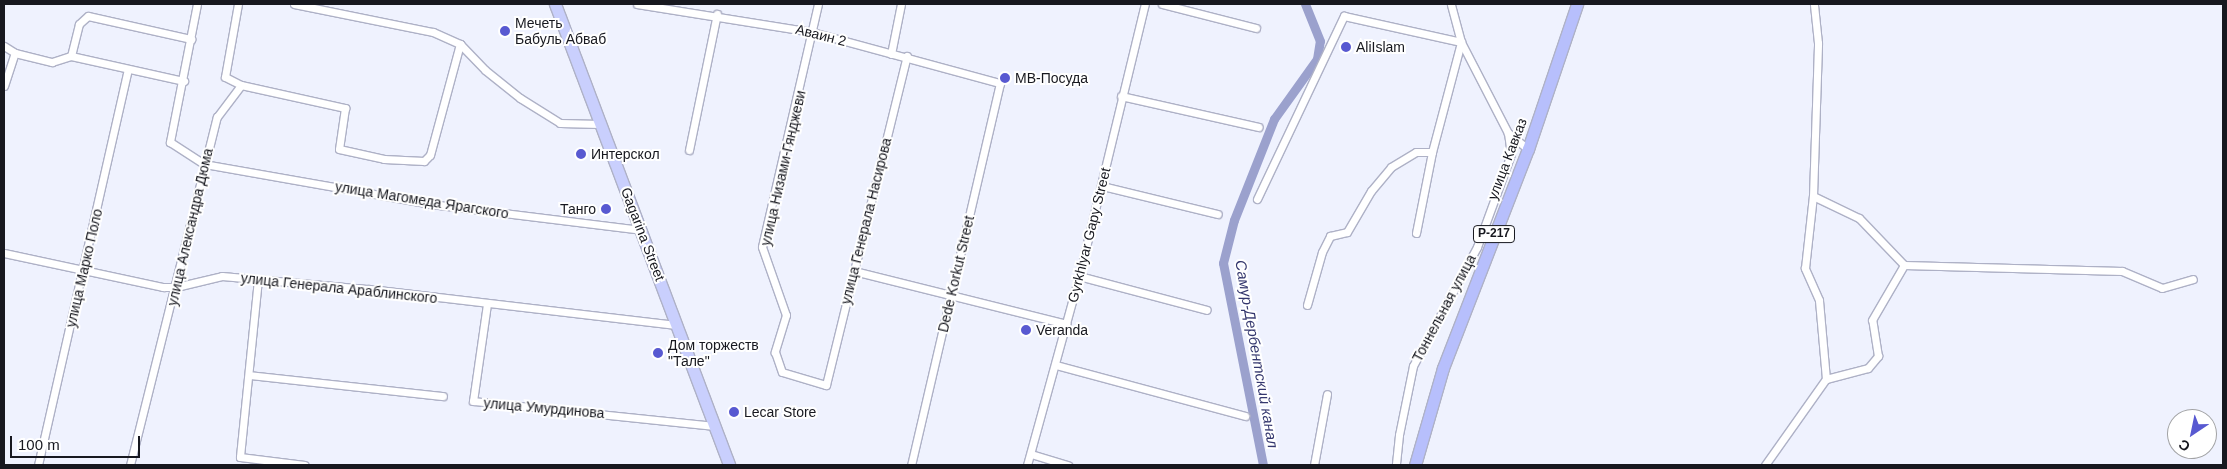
<!DOCTYPE html>
<meta charset="utf-8">
<style>
body{margin:0}
#map{position:relative;width:2227px;height:469px;overflow:hidden;background:#eff2fe;font-family:Arial,sans-serif}
div>[style]{position:absolute}
.canal>*{height:9px;margin:-4.5px;padding:0 4.5px;transform-origin:4.5px;border-radius:4.5px;background:#9ba1cd}
.roads{filter:drop-shadow(1px 0 #aeb1c6) drop-shadow(-1px 0 #aeb1c6) drop-shadow(0 1px #aeb1c6) drop-shadow(0 -1px #aeb1c6)}
.minor>*{height:7px;margin:-3.5px;padding:0 3.5px;transform-origin:3.5px;border-radius:3.5px;background:#fff}
.primary>*{height:11px;margin:-5.5px;padding:0 5.5px;transform-origin:5.5px;border-radius:5.5px;background:#c9cffd}
.trunk>*{height:11px;margin:-5.5px;padding:0 5.5px;transform-origin:5.5px;border-radius:5.5px;background:#b7bffc}
.dots>*{width:14px;height:14px;translate:-50% -50%;box-sizing:border-box;border:2px solid #fff;border-radius:50%}
span{translate:-50% -50%;white-space:nowrap;text-align:center;line-height:1.15;-webkit-text-stroke:4px #fff;paint-order:stroke}
.shield-label span{padding:1px 4px;background:#fff;border:1px solid;border-radius:4px;-webkit-text-stroke-width:0}
.shield-label{font-size:12px;color:#17181f;font-weight:700}
.poi-label{font-size:14px;color:#17181f}
.left{translate:0 -50%;text-align:left}
.right{translate:-100% -50%;text-align:right}
.street-label{font-size:14px;color:#17181f}
.water-label{font-size:15px;color:#34376e;font-style:italic}
.frame{position:absolute;inset:0;border:5px solid #17181f;pointer-events:none}
.north{position:absolute;left:2167px;top:409px;width:50px;height:50px;box-sizing:border-box;background:#fff;border:1px solid #a2a3a5;border-radius:50%;rotate:214deg;font-size:14px;font-weight:700;line-height:20px;text-align:center;color:#17181f}
.north::after{content:'';display:block;margin:auto;width:18px;height:22px;background:#5859d1;clip-path:polygon(50% 0,100% 100%,50% 72%,0 100%)}
.scale{position:absolute;left:10px;top:436px;width:130px;height:22px;box-sizing:border-box;border:2px solid #17181f;border-top:0;padding-left:6px;font-size:15px;line-height:18px;white-space:nowrap;color:#17181f;-webkit-text-stroke:4px #fff;paint-order:stroke}
</style>
<div id="map">
<div class="canal">
<i style="left:1263px;top:465px;width:206px;rotate:-101.2deg"></i>
<i style="left:1223px;top:263px;width:44px;rotate:-75.7deg"></i>
<i style="left:1234px;top:220px;width:109px;rotate:-68.4deg"></i>
<i style="left:1274px;top:119px;width:74px;rotate:-54.4deg"></i>
<i style="left:1317px;top:59px;width:18px;rotate:-81deg"></i>
<i style="left:1320px;top:41px;width:40px;rotate:-112deg"></i>
</div>
<div class="roads">
<div class="minor">
<i style="left:197px;top:4px;width:141px;rotate:101.1deg"></i>
<i style="left:170px;top:142px;width:40px;rotate:32.9deg"></i>
<i style="left:204px;top:164px;width:230px;rotate:10deg"></i>
<i style="left:430px;top:204px;width:213px;rotate:7deg"></i>
<i style="left:294px;top:4px;width:142px;rotate:11.4deg"></i>
<i style="left:433px;top:32px;width:30px;rotate:24deg"></i>
<i style="left:460px;top:44px;width:36px;rotate:46deg"></i>
<i style="left:485px;top:70px;width:45px;rotate:38.7deg"></i>
<i style="left:520px;top:98px;width:47px;rotate:32deg"></i>
<i style="left:560px;top:123px;width:40px;rotate:1.4deg"></i>
<i style="left:637px;top:4px;width:177px;rotate:9.1deg"></i>
<i style="left:812px;top:32px;width:195px;rotate:15.2deg"></i>
<i style="left:1000px;top:83px;width:392px;rotate:103.1deg"></i>
<i style="left:818px;top:4px;width:249px;rotate:103deg"></i>
<i style="left:762px;top:247px;width:72px;rotate:70.6deg"></i>
<i style="left:786px;top:315px;width:39px;rotate:107deg"></i>
<i style="left:775px;top:352px;width:21px;rotate:71deg"></i>
<i style="left:782px;top:372px;width:46px;rotate:16.5deg"></i>
<i style="left:826px;top:385px;width:339px;rotate:-76.2deg"></i>
<i style="left:1162px;top:4px;width:97px;rotate:14.3deg"></i>
<i style="left:4px;top:46px;width:13px;rotate:32deg"></i>
<i style="left:15px;top:53px;width:38px;rotate:14deg"></i>
<i style="left:52px;top:62px;width:20px;rotate:-18deg"></i>
<i style="left:71px;top:56px;width:33px;rotate:-76deg"></i>
<i style="left:79px;top:24px;width:12px;rotate:-42deg"></i>
<i style="left:88px;top:16px;width:106px;rotate:12.6deg"></i>
<i style="left:891px;top:54px;width:51px;rotate:-78.7deg"></i>
<i style="left:71px;top:56px;width:116px;rotate:12.5deg"></i>
<i style="left:241px;top:85px;width:107px;rotate:12.5deg"></i>
<i style="left:345px;top:108px;width:41px;rotate:98.3deg"></i>
<i style="left:339px;top:149px;width:46px;rotate:12.5deg"></i>
<i style="left:384px;top:159px;width:40px;rotate:2.9deg"></i>
<i style="left:424px;top:161px;width:8px;rotate:-45deg"></i>
<i style="left:430px;top:155px;width:115px;rotate:-74.9deg"></i>
<i style="left:4px;top:86px;width:35px;rotate:-72deg"></i>
<i style="left:1121px;top:96px;width:141px;rotate:12.7deg"></i>
<i style="left:1508px;top:133px;width:26px;rotate:39deg"></i>
<i style="left:689px;top:150px;width:139px;rotate:-78.4deg"></i>
<i style="left:1102px;top:186px;width:119px;rotate:13.6deg"></i>
<i style="left:1813px;top:196px;width:51px;rotate:25.6deg"></i>
<i style="left:1859px;top:218px;width:65px;rotate:46.2deg"></i>
<i style="left:1904px;top:265px;width:218px;rotate:1.6deg"></i>
<i style="left:2122px;top:271px;width:43px;rotate:23deg"></i>
<i style="left:2162px;top:288px;width:32px;rotate:-16deg"></i>
<i style="left:1257px;top:199px;width:203px;rotate:-64.6deg"></i>
<i style="left:1344px;top:16px;width:120px;rotate:12.5deg"></i>
<i style="left:1461px;top:42px;width:102px;rotate:62.7deg"></i>
<i style="left:1508px;top:133px;width:21px;rotate:82deg"></i>
<i style="left:1511px;top:154px;width:99px;rotate:110.1deg"></i>
<i style="left:1477px;top:247px;width:135px;rotate:118.3deg"></i>
<i style="left:1413px;top:366px;width:70px;rotate:101.5deg"></i>
<i style="left:1399px;top:435px;width:30px;rotate:96deg"></i>
<i style="left:1416px;top:233px;width:83px;rotate:-78.8deg"></i>
<i style="left:1432px;top:152px;width:114px;rotate:-75.2deg"></i>
<i style="left:1461px;top:42px;width:39px;rotate:-105deg"></i>
<i style="left:4px;top:253px;width:163px;rotate:12.1deg"></i>
<i style="left:163px;top:287px;width:13px"></i>
<i style="left:176px;top:287px;width:47px;rotate:-13.4deg"></i>
<i style="left:222px;top:276px;width:148px;rotate:5.1deg"></i>
<i style="left:369px;top:289px;width:310px;rotate:6.7deg"></i>
<i style="left:854px;top:271px;width:219px;rotate:14deg"></i>
<i style="left:1079px;top:276px;width:132px;rotate:14.9deg"></i>
<i style="left:258px;top:279px;width:179px;rotate:95.8deg"></i>
<i style="left:240px;top:457px;width:65px;rotate:7deg"></i>
<i style="left:487px;top:304px;width:98px;rotate:98.2deg"></i>
<i style="left:473px;top:401px;width:242px;rotate:5.9deg"></i>
<i style="left:1307px;top:305px;width:55px;rotate:-74.2deg"></i>
<i style="left:1322px;top:252px;width:18px;rotate:-63deg"></i>
<i style="left:1330px;top:236px;width:17px;rotate:-13deg"></i>
<i style="left:1347px;top:232px;width:48px;rotate:-59.7deg"></i>
<i style="left:1371px;top:191px;width:31px;rotate:-50deg"></i>
<i style="left:1391px;top:167px;width:29px;rotate:-31deg"></i>
<i style="left:1416px;top:152px;width:16px"></i>
<i style="left:1056px;top:365px;width:196px;rotate:15.1deg"></i>
<i style="left:249px;top:375px;width:195px;rotate:6.2deg"></i>
<i style="left:1826px;top:379px;width:43px;rotate:-14.7deg"></i>
<i style="left:1868px;top:368px;width:16px;rotate:-50deg"></i>
<i style="left:1878px;top:356px;width:36px;rotate:-99deg"></i>
<i style="left:1872px;top:320px;width:64px;rotate:-59.8deg"></i>
<i style="left:1031px;top:454px;width:39px;rotate:17deg"></i>
<i style="left:38px;top:465px;width:406px;rotate:-77.2deg"></i>
<i style="left:130px;top:465px;width:359px;rotate:-76deg"></i>
<i style="left:217px;top:117px;width:40px;rotate:-53deg"></i>
<i style="left:241px;top:85px;width:18px;rotate:-153deg"></i>
<i style="left:225px;top:77px;width:74px;rotate:-79.9deg"></i>
<i style="left:1027px;top:465px;width:196px;rotate:-74.6deg"></i>
<i style="left:1079px;top:276px;width:280px;rotate:-76.4deg"></i>
<i style="left:1314px;top:465px;width:72px;rotate:-79.6deg"></i>
<i style="left:1765px;top:465px;width:105px;rotate:-54.7deg"></i>
<i style="left:1826px;top:379px;width:79px;rotate:-95.1deg"></i>
<i style="left:1819px;top:300px;width:35px;rotate:-114deg"></i>
<i style="left:1805px;top:268px;width:72px;rotate:-83.7deg"></i>
<i style="left:1813px;top:196px;width:153px;rotate:-88.1deg"></i>
<i style="left:1818px;top:43px;width:39px;rotate:-96deg"></i>
</div>
<div class="primary">
<i style="left:555px;top:4px;width:493px;rotate:69.3deg"></i>
</div>
<div class="trunk">
<i style="left:1415px;top:465px;width:101px;rotate:-73.9deg"></i>
<i style="left:1443px;top:368px;width:235px;rotate:-68.8deg"></i>
<i style="left:1528px;top:149px;width:153px;rotate:-71.3deg"></i>
</div>
</div>
<div class="dots">
<i style="left:505px;top:31px;background:#5859d1"></i>
<i style="left:1346px;top:47px;background:#5859d1"></i>
<i style="left:1005px;top:78px;background:#5859d1"></i>
<i style="left:581px;top:154px;background:#5859d1"></i>
<i style="left:606px;top:209px;background:#5859d1"></i>
<i style="left:1026px;top:330px;background:#5859d1"></i>
<i style="left:658px;top:353px;background:#5859d1"></i>
<i style="left:734px;top:412px;background:#5859d1"></i>
</div>
<div class="shield-label">
<span style="left:1494px;top:234px">Р-217</span>
</div>
<div class="poi-label">
<span class="left" style="left:515px;top:31px">Мечеть<br>Бабуль Абваб</span>
<span class="left" style="left:1356px;top:47px">AliIslam</span>
<span class="left" style="left:1015px;top:78px">МВ-Посуда</span>
<span class="left" style="left:591px;top:154px">Интерскол</span>
<span class="right" style="left:596px;top:209px">Танго</span>
<span class="left" style="left:1036px;top:330px">Veranda</span>
<span class="left" style="left:668px;top:353px">Дом торжеств<br>"Тале"</span>
<span class="left" style="left:744px;top:412px">Lecar Store</span>
</div>
<div class="street-label">
<span style="left:821px;top:35px;rotate:14deg">Аваин 2</span>
<span style="left:1507px;top:159px;rotate:-69deg">улица Кавказ</span>
<span style="left:783px;top:168px;rotate:-77deg">улица Низами-Гянджеви</span>
<span style="left:422px;top:200px;rotate:9deg">улица Магомеда Ярагского</span>
<span style="left:866px;top:221px;rotate:-76deg">улица Генерала Насирова</span>
<span style="left:190px;top:227px;rotate:-77deg">улица Александра Дюма</span>
<span style="left:643px;top:234px;rotate:69deg">Gagarina Street</span>
<span style="left:1089px;top:235px;rotate:-76deg">Gyrkhlyar Gapy Street</span>
<span style="left:84px;top:268px;rotate:-77deg">улица Марко Поло</span>
<span style="left:956px;top:274px;rotate:-77deg">Dede Korkut Street</span>
<span style="left:339px;top:288px;rotate:6deg">улица Генерала Араблинского</span>
<span style="left:1444px;top:308px;rotate:-62deg">Тоннельная улица</span>
<span style="left:544px;top:408px;rotate:5deg">улица Умурдинова</span>
</div>
<div class="water-label">
<span style="left:1257px;top:354px;rotate:80deg">Самур-Дербентский канал</span>
</div>
<div class="frame"></div>
<div class="north">С</div>
<div class="scale">100 m</div>
</div>
